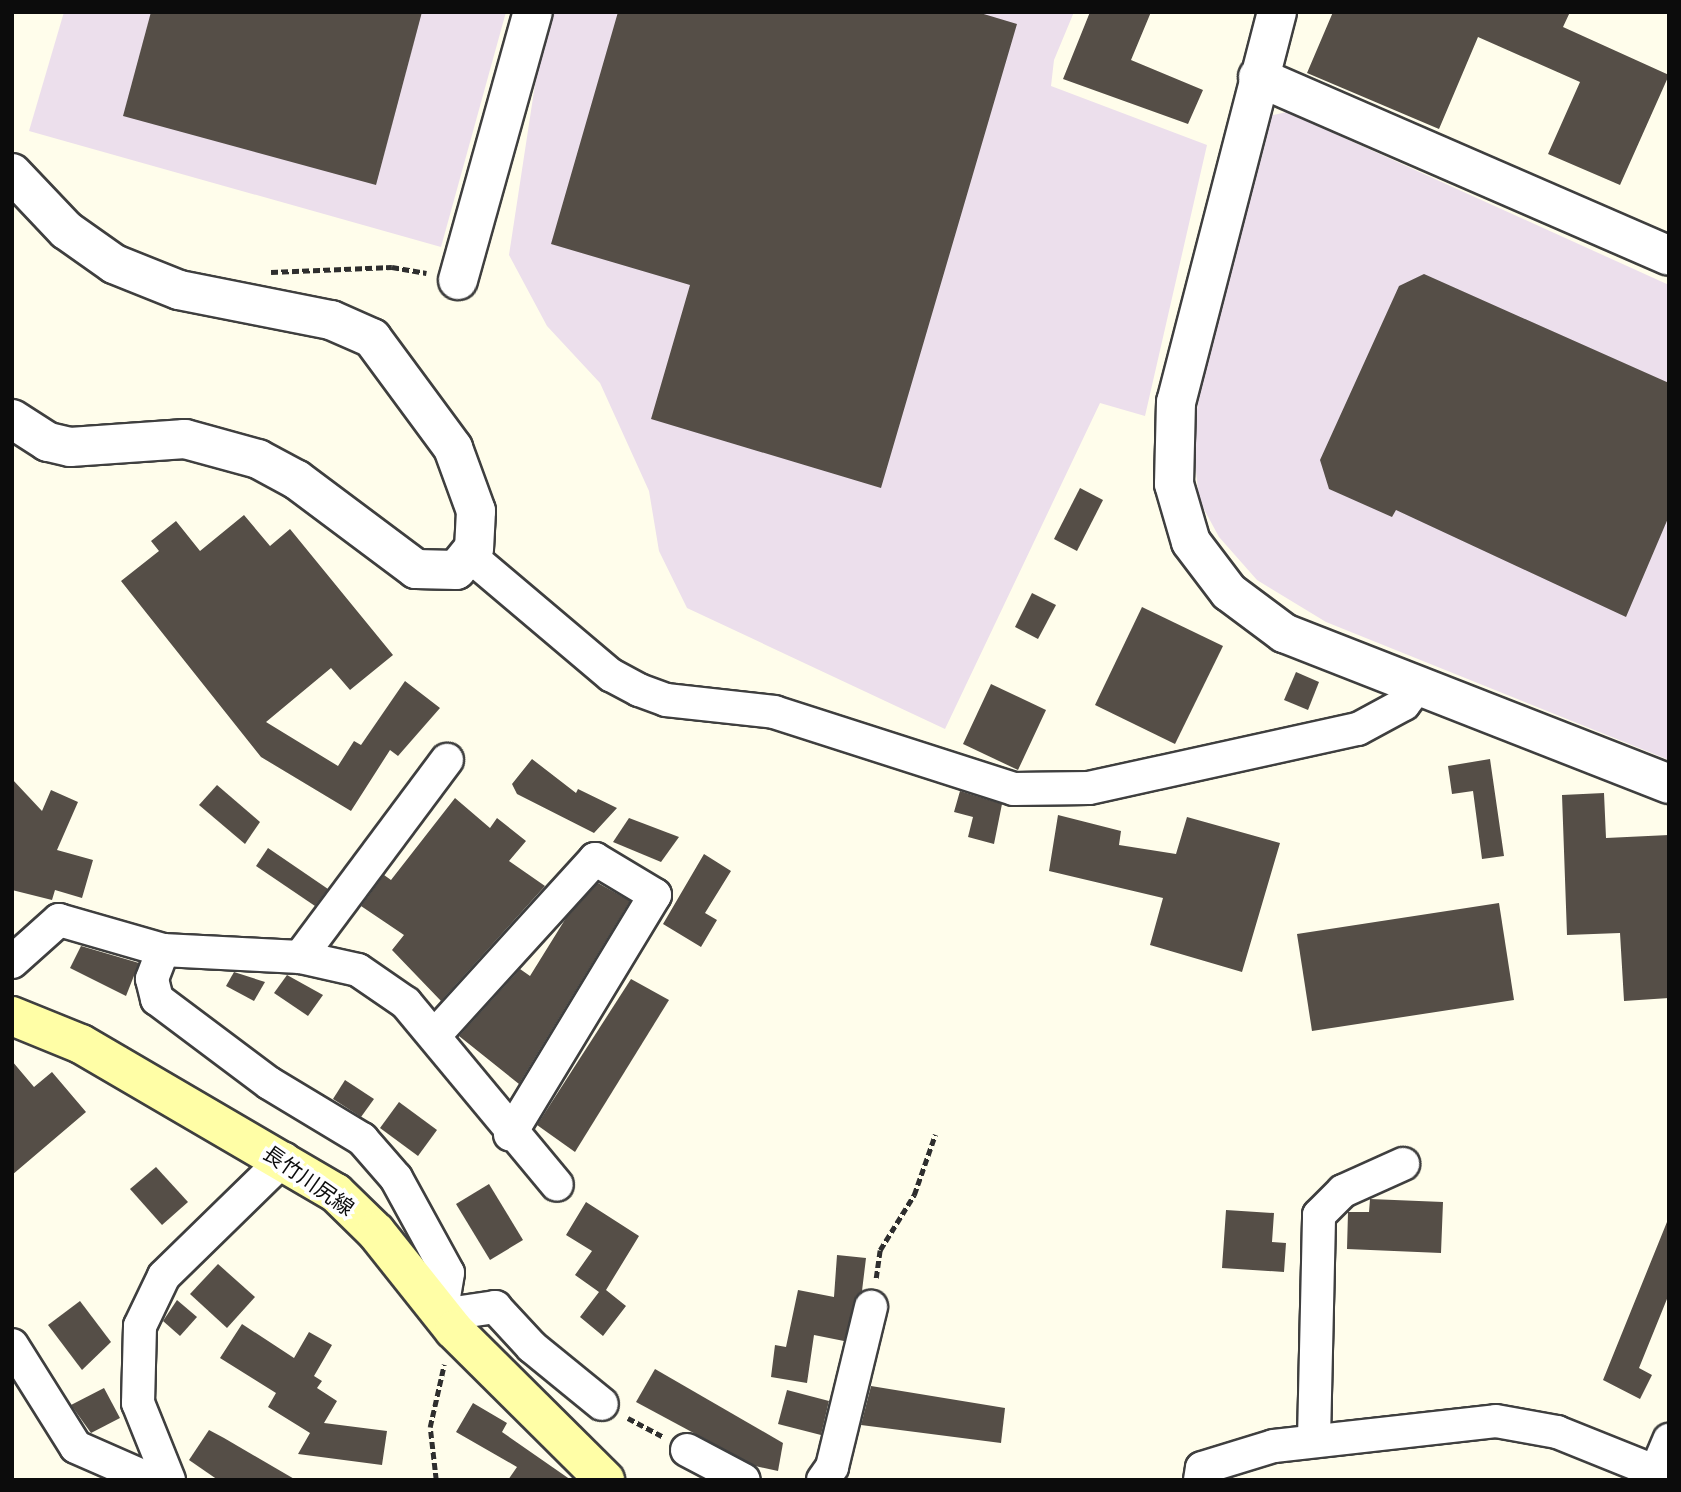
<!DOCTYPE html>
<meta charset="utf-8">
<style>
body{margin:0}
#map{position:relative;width:1681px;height:1492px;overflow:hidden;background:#fffdeb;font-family:"Noto Serif","Noto Sans JP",serif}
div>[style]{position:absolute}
.industrial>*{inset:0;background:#ecdfec}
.building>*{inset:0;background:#554e47}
.path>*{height:4.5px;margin-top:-2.25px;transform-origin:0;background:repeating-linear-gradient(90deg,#2e2e2e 0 7px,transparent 0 10.5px)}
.roads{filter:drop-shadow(2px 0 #3f3f3f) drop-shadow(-2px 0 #3f3f3f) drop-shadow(0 2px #3f3f3f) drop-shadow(0 -2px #3f3f3f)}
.minor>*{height:32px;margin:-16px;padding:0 16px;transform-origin:16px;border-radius:16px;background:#fff}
.tertiary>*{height:38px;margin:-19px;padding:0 19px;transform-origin:19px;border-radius:19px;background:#fff}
.secondary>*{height:38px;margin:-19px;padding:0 19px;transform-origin:19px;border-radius:19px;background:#fffea6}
span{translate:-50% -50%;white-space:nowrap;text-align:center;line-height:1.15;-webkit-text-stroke:7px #fff;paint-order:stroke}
.street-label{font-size:21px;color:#0c0c0c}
.frame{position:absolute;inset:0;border:14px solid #0c0c0c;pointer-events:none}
</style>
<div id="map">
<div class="industrial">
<i style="clip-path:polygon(64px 12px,506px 12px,441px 247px,29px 131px)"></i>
<i style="clip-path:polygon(554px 12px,1074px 12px,1054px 60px,1051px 86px,1207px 145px,1145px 416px,1100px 403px,945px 729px,687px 608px,659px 551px,649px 491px,600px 383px,547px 326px,509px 255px,536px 78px)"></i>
<i style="clip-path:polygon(1287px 112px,1669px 285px,1669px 760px,1326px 622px,1257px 580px,1219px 537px,1199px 500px,1193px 442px,1203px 361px,1269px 116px)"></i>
</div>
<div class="building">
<i style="clip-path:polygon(151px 12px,422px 12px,376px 185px,123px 116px)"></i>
<i style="clip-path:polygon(618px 12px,977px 12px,1017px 24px,881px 488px,651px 419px,690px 285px,551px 244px)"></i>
<i style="clip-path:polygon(1090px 12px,1151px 12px,1131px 60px,1203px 90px,1188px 124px,1063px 79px)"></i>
<i style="clip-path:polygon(1333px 12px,1570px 12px,1563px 27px,1669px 75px,1620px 185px,1548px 154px,1580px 82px,1478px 37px,1439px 129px,1307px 73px)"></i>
<i style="clip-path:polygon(1424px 274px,1669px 383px,1669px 516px,1626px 617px,1396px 510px,1392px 517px,1329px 489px,1320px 460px,1399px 286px)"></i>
<i style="clip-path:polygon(1080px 488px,1103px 500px,1077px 551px,1054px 539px)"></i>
<i style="clip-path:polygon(244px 515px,270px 546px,290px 529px,393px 655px,350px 690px,331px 668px,266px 722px,338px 766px,354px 741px,361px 745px,405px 681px,440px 708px,398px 756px,390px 750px,351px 811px,261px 757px,121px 581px,159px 551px,151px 541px,176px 521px,200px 551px)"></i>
<i style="clip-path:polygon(1032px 593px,1056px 605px,1038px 639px,1015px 627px)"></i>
<i style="clip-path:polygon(1142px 607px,1223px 646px,1175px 744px,1095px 705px)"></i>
<i style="clip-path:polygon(1296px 672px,1319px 682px,1308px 710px,1284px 700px)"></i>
<i style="clip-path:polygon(991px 684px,1046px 710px,1018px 770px,963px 744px)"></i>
<i style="clip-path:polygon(532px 759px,576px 793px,578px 789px,617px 808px,594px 833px,517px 794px,512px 784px)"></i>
<i style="clip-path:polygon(1490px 759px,1504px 856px,1482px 859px,1473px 791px,1452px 794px,1448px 766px)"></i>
<i style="clip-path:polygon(12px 779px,42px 811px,51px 790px,78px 802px,57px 850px,93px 860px,82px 898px,55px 890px,52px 900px,12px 890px)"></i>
<i style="clip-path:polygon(217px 785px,260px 822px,245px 844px,199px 805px)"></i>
<i style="clip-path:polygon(960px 791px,1002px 804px,994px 844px,968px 837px,973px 817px,954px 812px)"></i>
<i style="clip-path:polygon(1604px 793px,1606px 838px,1669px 835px,1669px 998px,1624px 1001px,1620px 933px,1567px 935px,1562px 795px)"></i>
<i style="clip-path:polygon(455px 798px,490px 828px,497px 818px,526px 841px,509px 861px,545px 886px,441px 1001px,392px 950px,404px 935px,361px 906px,384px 875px,391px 880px)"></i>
<i style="clip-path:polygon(1058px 815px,1121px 831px,1119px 845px,1176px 854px,1187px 817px,1280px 843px,1242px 972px,1150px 945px,1163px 898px,1049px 871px)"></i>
<i style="clip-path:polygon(629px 818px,679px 837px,661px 862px,613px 842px)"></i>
<i style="clip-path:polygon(268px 848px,328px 889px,315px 906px,256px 866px)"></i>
<i style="clip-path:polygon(704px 854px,731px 871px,705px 913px,717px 920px,701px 947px,663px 924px)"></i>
<i style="clip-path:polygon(598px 883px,630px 901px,519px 1084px,459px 1036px,520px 969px,530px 976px,566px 918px)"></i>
<i style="clip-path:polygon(1499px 903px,1514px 1000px,1312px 1031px,1297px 934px)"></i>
<i style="clip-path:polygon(81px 946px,139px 963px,126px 996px,70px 968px)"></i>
<i style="clip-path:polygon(234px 972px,265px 982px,254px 1001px,226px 986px)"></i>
<i style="clip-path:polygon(287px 975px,323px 995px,308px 1016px,274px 993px)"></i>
<i style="clip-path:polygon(631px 979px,669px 1000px,575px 1152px,537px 1125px)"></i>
<i style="clip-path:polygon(12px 1061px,34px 1087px,52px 1072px,86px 1112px,12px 1175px)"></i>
<i style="clip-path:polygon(345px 1080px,374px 1099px,361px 1117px,333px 1099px)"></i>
<i style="clip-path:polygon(399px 1102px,437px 1130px,418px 1156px,380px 1128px)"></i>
<i style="clip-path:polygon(156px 1167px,188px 1202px,162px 1225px,130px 1189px)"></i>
<i style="clip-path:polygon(489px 1184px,523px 1240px,490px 1260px,456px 1204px)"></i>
<i style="clip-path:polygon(1370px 1199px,1443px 1202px,1441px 1253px,1347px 1249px,1348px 1212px,1369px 1212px)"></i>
<i style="clip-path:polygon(586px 1202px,639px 1236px,606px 1290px,626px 1306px,603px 1336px,580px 1317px,599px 1292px,575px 1275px,592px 1251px,566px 1235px)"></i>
<i style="clip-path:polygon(1226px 1210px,1274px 1213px,1272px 1242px,1286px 1243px,1284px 1272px,1222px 1268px)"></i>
<i style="clip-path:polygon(1669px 1217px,1669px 1294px,1639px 1368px,1652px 1375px,1640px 1399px,1603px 1380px)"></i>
<i style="clip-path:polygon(837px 1255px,866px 1258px,862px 1291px,844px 1341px,814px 1335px,807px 1383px,771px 1377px,775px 1345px,786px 1347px,798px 1290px,834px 1297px)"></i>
<i style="clip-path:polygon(218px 1264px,255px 1297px,227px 1328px,190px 1294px)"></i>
<i style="clip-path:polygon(177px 1300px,197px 1317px,180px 1336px,163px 1321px)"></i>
<i style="clip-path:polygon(80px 1301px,111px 1342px,82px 1370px,48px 1325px)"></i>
<i style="clip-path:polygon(242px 1324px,294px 1358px,309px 1332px,332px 1345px,314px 1376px,322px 1381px,317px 1388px,337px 1401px,324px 1423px,387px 1431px,382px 1465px,298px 1454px,310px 1433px,268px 1407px,276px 1393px,220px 1358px)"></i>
<i style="clip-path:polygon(655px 1369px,783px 1443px,778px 1471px,755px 1466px,636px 1402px)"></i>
<i style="clip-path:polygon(871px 1386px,1005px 1408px,1001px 1443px,861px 1425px)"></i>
<i style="clip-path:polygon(104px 1388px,120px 1418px,91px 1433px,71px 1405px)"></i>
<i style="clip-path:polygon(787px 1390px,829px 1401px,821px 1435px,778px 1424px)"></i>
<i style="clip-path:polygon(473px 1403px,507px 1423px,502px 1432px,571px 1480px,508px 1480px,517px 1467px,456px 1432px)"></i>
<i style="clip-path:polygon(209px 1430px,224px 1438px,296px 1480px,218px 1480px,189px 1460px)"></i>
</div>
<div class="path">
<i style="left:271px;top:272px;width:121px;rotate:-2.4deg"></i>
<i style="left:392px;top:267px;width:35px;rotate:10deg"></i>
<i style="left:876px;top:1278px;width:28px;rotate:-82deg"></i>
<i style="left:880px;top:1250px;width:65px;rotate:-58.3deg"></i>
<i style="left:914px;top:1195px;width:64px;rotate:-70.7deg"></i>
<i style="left:628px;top:1418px;width:40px;rotate:28deg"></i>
<i style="left:436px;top:1480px;width:53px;rotate:-96.5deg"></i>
<i style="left:430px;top:1427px;width:64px;rotate:-77.3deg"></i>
</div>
<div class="roads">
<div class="minor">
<i style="left:470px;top:556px;width:185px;rotate:40.2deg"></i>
<i style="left:611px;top:675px;width:32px;rotate:28deg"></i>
<i style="left:639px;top:690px;width:29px;rotate:20deg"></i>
<i style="left:666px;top:700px;width:109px;rotate:6.3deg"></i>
<i style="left:774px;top:712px;width:252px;rotate:17.8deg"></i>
<i style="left:1014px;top:789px;width:75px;rotate:-0.8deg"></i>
<i style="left:1089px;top:788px;width:275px;rotate:-12.4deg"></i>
<i style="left:1358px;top:729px;width:52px;rotate:-28.5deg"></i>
<i style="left:1404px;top:704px;width:21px;rotate:-53deg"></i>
<i style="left:163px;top:950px;width:137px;rotate:2.9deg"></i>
<i style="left:300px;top:957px;width:59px;rotate:12.6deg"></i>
<i style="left:358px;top:970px;width:58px;rotate:34.5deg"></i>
<i style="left:406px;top:1003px;width:236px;rotate:50.3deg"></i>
<i style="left:300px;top:957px;width:246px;rotate:-53.3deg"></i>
<i style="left:12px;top:962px;width:63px;rotate:-41.8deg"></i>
<i style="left:59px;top:920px;width:108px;rotate:16.1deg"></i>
<i style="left:163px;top:950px;width:31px;rotate:111deg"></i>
<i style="left:152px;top:979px;width:21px;rotate:76deg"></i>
<i style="left:157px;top:999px;width:140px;rotate:36.9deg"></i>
<i style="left:269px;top:1083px;width:109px;rotate:31.1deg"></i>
<i style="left:362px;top:1139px;width:52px;rotate:48.9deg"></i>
<i style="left:396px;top:1178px;width:108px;rotate:61.3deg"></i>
<i style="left:448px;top:1273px;width:43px;rotate:99.5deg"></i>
<i style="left:441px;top:1315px;width:55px;rotate:-8.4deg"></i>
<i style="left:495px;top:1307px;width:54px;rotate:47.2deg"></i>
<i style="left:532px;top:1347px;width:90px;rotate:39.2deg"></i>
<i style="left:435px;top:1035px;width:238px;rotate:-47.7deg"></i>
<i style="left:595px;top:859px;width:70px;rotate:31deg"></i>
<i style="left:655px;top:895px;width:280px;rotate:121.2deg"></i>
<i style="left:12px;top:1345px;width:120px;rotate:57.9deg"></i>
<i style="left:76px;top:1447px;width:82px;rotate:23.7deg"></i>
<i style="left:1314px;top:1439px;width:224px;rotate:-88.7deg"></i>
<i style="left:1319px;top:1215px;width:34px;rotate:-45deg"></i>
<i style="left:1343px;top:1191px;width:66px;rotate:-24.2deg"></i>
<i style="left:687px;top:1450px;width:64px;rotate:27.8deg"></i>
<i style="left:1656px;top:1471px;width:34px;rotate:-67deg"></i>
<i style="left:169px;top:1480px;width:83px;rotate:-111.9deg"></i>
<i style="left:138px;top:1403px;width:77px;rotate:-88.5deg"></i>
<i style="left:140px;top:1326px;width:55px;rotate:-64.4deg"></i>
<i style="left:164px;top:1276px;width:168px;rotate:-44.3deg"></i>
<i style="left:823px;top:1480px;width:16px;rotate:-55deg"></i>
<i style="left:832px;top:1467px;width:165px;rotate:-76.3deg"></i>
<i style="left:1200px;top:1480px;width:12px;rotate:-81deg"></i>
<i style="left:1202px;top:1468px;width:75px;rotate:-17deg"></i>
<i style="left:1274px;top:1446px;width:223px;rotate:-6.4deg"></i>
<i style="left:1496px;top:1421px;width:62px;rotate:10.2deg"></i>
<i style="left:1557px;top:1432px;width:121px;rotate:21.9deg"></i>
</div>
<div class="tertiary">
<i style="left:1277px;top:12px;width:403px;rotate:104.5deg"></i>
<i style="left:1176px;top:402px;width:82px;rotate:91.4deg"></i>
<i style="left:1174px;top:484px;width:60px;rotate:73.7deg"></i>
<i style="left:1191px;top:542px;width:63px;rotate:52.8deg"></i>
<i style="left:1229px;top:592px;width:69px;rotate:36.7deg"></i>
<i style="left:1284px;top:633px;width:414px;rotate:21.4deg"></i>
<i style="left:1258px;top:77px;width:448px;rotate:23.5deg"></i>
<i style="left:12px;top:173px;width:79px;rotate:46.5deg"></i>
<i style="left:66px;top:230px;width:59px;rotate:35.3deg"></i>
<i style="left:114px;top:264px;width:70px;rotate:21.8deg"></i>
<i style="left:179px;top:290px;width:155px;rotate:11.2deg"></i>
<i style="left:331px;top:320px;width:45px;rotate:23.7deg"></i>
<i style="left:372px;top:338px;width:137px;rotate:53.6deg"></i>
<i style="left:453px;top:448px;width:67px;rotate:69.9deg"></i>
<i style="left:476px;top:511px;width:37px;rotate:93deg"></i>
<i style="left:474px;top:548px;width:28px;rotate:129deg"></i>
<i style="left:456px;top:570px;width:40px;rotate:-178.6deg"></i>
<i style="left:416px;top:569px;width:149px;rotate:-143.2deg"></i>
<i style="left:297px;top:480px;width:44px;rotate:-151.7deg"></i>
<i style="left:258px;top:459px;width:76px;rotate:-164.7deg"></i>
<i style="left:185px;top:439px;width:115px;rotate:176deg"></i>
<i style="left:70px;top:447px;width:23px;rotate:-167deg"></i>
<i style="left:48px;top:442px;width:43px;rotate:-147.4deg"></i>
<i style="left:458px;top:280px;width:278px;rotate:-74.4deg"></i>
</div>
<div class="secondary">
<i style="left:12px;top:1016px;width:74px;rotate:22.1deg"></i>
<i style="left:81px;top:1044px;width:295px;rotate:30.3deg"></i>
<i style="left:336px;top:1193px;width:56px;rotate:44.3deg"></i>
<i style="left:376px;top:1232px;width:125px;rotate:51.5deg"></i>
<i style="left:454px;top:1330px;width:213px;rotate:44.8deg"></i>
</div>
</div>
<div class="street-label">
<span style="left:309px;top:1180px;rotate:35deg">長竹川尻線</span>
</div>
<div class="frame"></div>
</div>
